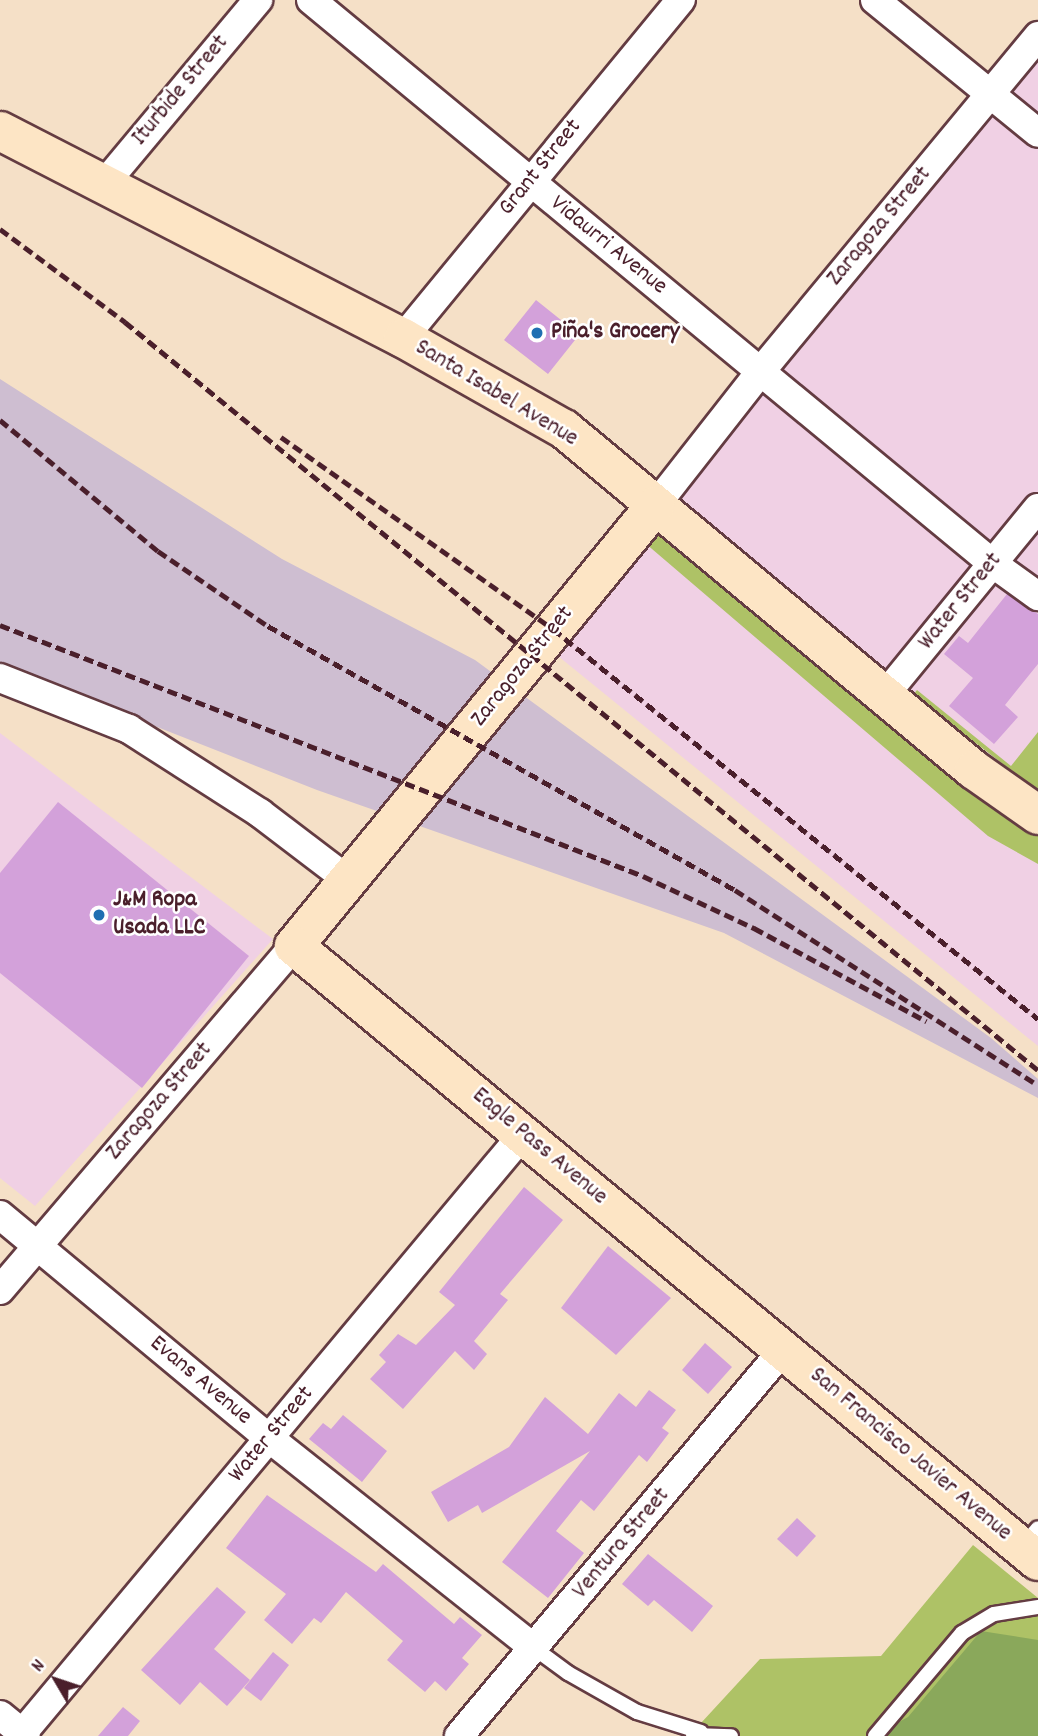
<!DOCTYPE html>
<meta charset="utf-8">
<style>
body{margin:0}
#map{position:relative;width:1038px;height:1736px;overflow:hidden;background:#f5e0c7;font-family:Dekko,sans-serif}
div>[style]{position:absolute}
.built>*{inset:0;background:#f0d0e4}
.industrial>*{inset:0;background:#cebed1}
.green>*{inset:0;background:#aec266}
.forest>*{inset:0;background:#8aa85b}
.building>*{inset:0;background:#d3a1da}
.roads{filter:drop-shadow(2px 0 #643c42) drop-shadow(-2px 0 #643c42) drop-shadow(0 2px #643c42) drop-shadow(0 -2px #643c42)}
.lane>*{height:14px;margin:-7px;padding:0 7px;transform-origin:7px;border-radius:7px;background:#fff}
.street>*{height:28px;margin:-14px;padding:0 14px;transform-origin:14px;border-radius:14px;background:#fff}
.secondary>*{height:38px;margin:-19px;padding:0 19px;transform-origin:19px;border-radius:19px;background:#fde5c5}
.rail>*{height:5px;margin-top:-2.5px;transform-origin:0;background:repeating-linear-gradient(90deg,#4a1f2b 0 10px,transparent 0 15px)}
.dots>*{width:19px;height:19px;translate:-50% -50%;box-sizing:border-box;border:4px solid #fff;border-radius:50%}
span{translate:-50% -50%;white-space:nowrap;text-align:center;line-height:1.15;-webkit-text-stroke:5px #fff;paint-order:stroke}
.street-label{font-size:24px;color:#4a1f2b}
.poi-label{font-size:24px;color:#4a1f2b;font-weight:700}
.left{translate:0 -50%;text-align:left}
.north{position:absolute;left:21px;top:1645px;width:70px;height:70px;-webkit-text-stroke:5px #fff;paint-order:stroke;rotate:309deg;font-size:19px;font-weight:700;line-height:28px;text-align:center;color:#4a1f2b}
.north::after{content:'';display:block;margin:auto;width:24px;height:32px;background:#4a1f2b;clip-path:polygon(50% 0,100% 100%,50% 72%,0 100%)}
</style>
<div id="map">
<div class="built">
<i style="clip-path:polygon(1038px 36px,1038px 1046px,542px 643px)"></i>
<i style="clip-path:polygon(0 733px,273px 939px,35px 1206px,0 1178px)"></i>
</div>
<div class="industrial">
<i style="clip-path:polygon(0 379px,282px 559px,475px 660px,991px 1038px,1038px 1079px,1038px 1098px,724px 933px,317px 790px,0 665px)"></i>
</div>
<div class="green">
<i style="clip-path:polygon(656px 529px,973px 794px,1038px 834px,1038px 864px,988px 836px,645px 543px)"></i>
<i style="clip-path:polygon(917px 690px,1011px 766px,1038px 732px,1038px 791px,913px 695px)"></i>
<i style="clip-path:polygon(973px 1545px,1038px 1598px,1038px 1736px,689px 1736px,760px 1659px,881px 1656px)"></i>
</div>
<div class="forest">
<i style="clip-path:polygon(981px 1631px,1038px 1640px,1038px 1736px,874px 1736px,908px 1717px)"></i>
</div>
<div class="building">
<i style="clip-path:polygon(536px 300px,561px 320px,556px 326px,575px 340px,548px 374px,504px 340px)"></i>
<i style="clip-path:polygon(1007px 594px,1038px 614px,1038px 664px,1005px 705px,1018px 717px,994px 744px,949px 706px,973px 678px,944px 654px,959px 636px,968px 643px)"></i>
<i style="clip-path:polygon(58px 802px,249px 956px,142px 1088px,0 973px,0 873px)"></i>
<i style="clip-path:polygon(524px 1187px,563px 1220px,500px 1294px,508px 1300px,474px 1341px,487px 1354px,474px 1370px,455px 1351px,403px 1409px,370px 1379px,386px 1362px,379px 1355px,398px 1334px,416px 1345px,455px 1305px,439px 1292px)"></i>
<i style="clip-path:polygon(608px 1246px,671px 1298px,616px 1355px,561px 1308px)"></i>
<i style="clip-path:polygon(705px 1343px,732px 1367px,708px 1394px,682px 1370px)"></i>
<i style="clip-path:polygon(649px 1390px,676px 1410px,662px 1428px,669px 1433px,647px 1462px,639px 1455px,594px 1511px,581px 1500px,556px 1531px,584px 1553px,548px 1598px,502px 1562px,590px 1451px,482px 1513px,478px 1505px,448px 1522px,431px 1492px,509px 1447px,545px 1397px,588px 1434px,619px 1393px,636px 1407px)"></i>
<i style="clip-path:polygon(343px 1415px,387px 1451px,362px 1482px,309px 1439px,323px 1423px,331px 1429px)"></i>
<i style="clip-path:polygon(267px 1495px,376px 1572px,383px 1564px,454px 1624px,460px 1617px,482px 1635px,462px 1658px,469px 1664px,446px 1691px,435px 1681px,425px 1692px,387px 1660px,403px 1641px,346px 1592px,321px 1623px,314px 1618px,292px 1644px,264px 1620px,286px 1594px,226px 1548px)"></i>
<i style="clip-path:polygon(797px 1518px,816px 1536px,797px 1557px,777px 1539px)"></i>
<i style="clip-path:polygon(648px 1554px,713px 1606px,692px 1632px,654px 1600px,648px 1606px,622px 1584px)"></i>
<i style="clip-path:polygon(217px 1587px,246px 1612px,214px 1649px,250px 1680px,227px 1706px,200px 1682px,180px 1705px,141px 1670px)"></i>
<i style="clip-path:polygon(273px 1652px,289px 1665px,261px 1701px,244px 1688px)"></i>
<i style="clip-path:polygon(123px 1707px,140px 1721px,128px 1736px,98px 1736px)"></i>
</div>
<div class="roads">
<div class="lane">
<i style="left:1023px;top:1546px;width:23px;rotate:-50deg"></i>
<i style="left:534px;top:1648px;width:42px;rotate:36.3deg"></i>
<i style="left:568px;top:1673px;width:79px;rotate:29.5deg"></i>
<i style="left:637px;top:1712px;width:67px;rotate:17.4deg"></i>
<i style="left:693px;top:1735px;width:38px;rotate:2deg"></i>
<i style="left:875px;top:1736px;width:135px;rotate:-49.8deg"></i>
<i style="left:962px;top:1633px;width:37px;rotate:-31deg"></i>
<i style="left:994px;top:1614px;width:45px;rotate:-9deg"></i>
</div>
<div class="street">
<i style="left:311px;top:0;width:884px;rotate:39.58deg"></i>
<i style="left:992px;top:563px;width:57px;rotate:35.7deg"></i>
<i style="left:875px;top:0;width:210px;rotate:39.2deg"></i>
<i style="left:105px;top:183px;width:239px;rotate:-50.1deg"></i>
<i style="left:403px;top:338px;width:438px;rotate:-50.6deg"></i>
<i style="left:655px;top:506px;width:172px;rotate:-51.9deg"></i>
<i style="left:761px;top:371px;width:435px;rotate:-50.4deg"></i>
<i style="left:0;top:678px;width:139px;rotate:21.6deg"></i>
<i style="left:129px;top:729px;width:156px;rotate:32.7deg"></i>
<i style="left:260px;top:813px;width:111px;rotate:37.3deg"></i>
<i style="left:884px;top:696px;width:243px;rotate:-50.7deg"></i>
<i style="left:0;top:1215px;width:349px;rotate:39.7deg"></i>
<i style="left:269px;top:1438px;width:338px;rotate:38.4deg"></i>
<i style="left:0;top:1290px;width:453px;rotate:-49.5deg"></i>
<i style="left:0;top:1715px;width:33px;rotate:39deg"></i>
<i style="left:20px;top:1736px;width:786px;rotate:-50.11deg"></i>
<i style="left:459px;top:1736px;width:504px;rotate:-49.99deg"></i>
</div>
<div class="secondary">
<i style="left:0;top:131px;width:453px;rotate:27.2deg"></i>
<i style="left:403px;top:338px;width:185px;rotate:29.5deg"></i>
<i style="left:564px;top:429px;width:533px;rotate:39.75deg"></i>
<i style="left:974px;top:770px;width:78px;rotate:35.1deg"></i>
<i style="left:655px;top:506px;width:569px;rotate:129.37deg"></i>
<i style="left:294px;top:946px;width:965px;rotate:39.58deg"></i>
</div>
</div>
<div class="rail">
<i style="left:0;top:229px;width:156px;rotate:36.6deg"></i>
<i style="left:125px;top:322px;width:1180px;rotate:39.33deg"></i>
<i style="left:0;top:420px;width:205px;rotate:39.7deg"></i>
<i style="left:158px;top:551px;width:133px;rotate:34.3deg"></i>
<i style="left:268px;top:626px;width:536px;rotate:29.48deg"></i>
<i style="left:735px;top:890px;width:360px;rotate:32.8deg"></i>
<i style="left:281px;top:437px;width:333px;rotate:35.2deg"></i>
<i style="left:553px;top:629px;width:622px;rotate:38.8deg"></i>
<i style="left:0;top:625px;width:690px;rotate:21.32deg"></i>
<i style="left:643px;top:876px;width:123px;rotate:25.1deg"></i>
<i style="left:754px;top:928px;width:196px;rotate:28.4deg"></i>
</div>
<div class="dots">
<i style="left:537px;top:333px;background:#1f6fb2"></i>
<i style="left:99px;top:915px;background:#1f6fb2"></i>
</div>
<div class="street-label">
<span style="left:181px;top:91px;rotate:-50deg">Iturbide Street</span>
<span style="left:541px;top:168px;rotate:-51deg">Grant Street</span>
<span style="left:880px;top:227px;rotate:-50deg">Zaragoza Street</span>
<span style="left:608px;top:246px;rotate:39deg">Vidaurri Avenue</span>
<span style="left:496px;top:394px;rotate:31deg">Santa Isabel Avenue</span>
<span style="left:961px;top:602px;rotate:-51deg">Water Street</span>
<span style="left:523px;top:667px;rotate:-51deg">Zaragoza Street</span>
<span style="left:160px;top:1102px;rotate:-49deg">Zaragoza Street</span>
<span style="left:539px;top:1147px;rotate:40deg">Eagle Pass Avenue</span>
<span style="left:200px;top:1381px;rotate:40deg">Evans Avenue</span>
<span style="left:272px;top:1435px;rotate:-50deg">Water Street</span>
<span style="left:910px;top:1455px;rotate:40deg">San Francisco Javier Avenue</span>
<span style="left:622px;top:1544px;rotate:-50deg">Ventura Street</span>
</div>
<div class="poi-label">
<span class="left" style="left:551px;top:333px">Piña's Grocery</span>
<span class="left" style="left:113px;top:915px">J&amp;M Ropa<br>Usada LLC</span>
</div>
<div class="north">N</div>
</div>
